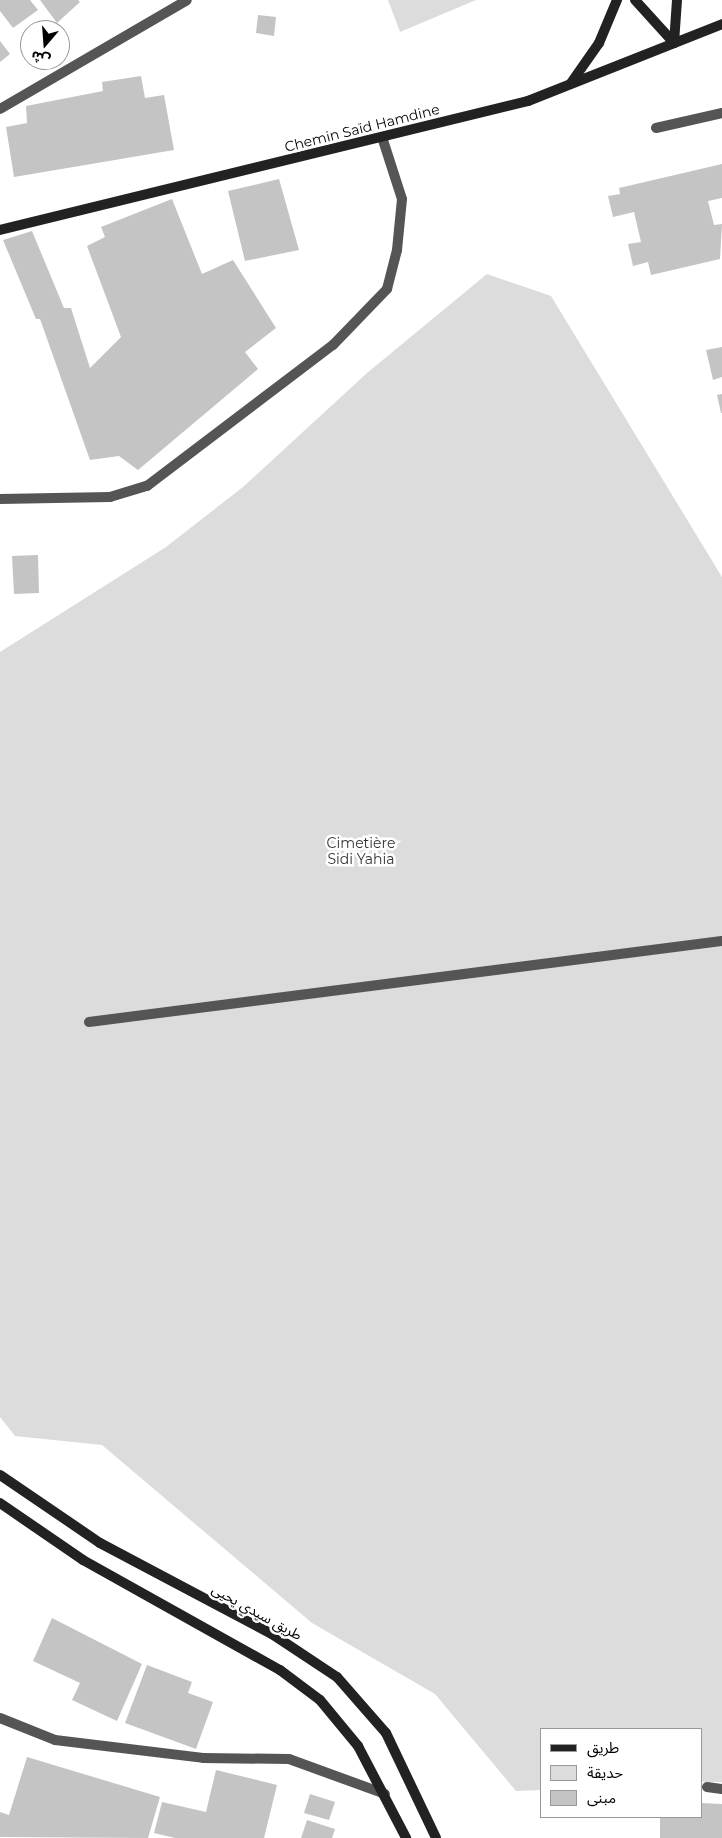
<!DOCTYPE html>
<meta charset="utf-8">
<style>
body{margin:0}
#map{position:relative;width:722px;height:1838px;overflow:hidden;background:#fff;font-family:Montserrat,"Noto Sans Arabic",sans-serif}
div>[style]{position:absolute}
.green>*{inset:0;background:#dcdcdc}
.building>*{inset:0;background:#c4c4c4}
.lane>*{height:10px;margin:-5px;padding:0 5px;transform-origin:5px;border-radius:5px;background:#555}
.street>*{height:10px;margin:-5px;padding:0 5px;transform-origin:5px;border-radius:5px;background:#555}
.secondary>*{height:10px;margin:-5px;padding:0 5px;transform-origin:5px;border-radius:5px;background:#222}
span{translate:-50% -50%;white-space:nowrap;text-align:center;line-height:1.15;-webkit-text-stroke:5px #fff;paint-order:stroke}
.street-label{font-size:14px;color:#000}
.park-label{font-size:14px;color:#333}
.legend{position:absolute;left:540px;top:1728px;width:162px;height:90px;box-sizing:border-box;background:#fff;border:1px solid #999;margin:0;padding:6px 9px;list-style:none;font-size:15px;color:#000}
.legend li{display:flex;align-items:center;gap:10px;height:25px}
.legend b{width:25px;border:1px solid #999}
.north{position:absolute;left:20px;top:20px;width:50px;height:50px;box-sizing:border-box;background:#fff;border:1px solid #999;border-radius:50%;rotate:198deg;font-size:14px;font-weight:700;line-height:20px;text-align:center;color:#000}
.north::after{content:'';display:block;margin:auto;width:18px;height:22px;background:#000;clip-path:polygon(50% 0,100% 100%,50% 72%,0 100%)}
</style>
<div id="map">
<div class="green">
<i style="clip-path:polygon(388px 0,476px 0,400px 32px)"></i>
<i style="clip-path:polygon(487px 274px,551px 296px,722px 577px,722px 1782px,701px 1782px,701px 1729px,541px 1729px,541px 1790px,516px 1791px,435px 1694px,312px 1623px,102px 1445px,15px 1436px,0 1417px,0 652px,166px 547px,243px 487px,367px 373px)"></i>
</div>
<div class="building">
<i style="clip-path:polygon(0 0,30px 0,38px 10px,13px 28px,0 11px)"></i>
<i style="clip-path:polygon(40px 0,78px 0,80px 2px,57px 23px)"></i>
<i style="clip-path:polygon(258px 15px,276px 17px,274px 36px,256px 33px)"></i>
<i style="clip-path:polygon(0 41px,10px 54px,0 62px)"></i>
<i style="clip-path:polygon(141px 76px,145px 98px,164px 95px,174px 150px,14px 177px,6px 127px,27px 123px,26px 106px,103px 91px,102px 82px)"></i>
<i style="clip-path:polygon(722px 164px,722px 198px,708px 201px,714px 225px,722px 224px,720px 259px,651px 275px,648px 262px,633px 266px,628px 244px,641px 242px,634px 212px,613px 217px,608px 196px,620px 194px,619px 188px)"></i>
<i style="clip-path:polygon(279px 179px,299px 250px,245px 261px,228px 191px)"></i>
<i style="clip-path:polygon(172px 199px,202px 274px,233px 260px,276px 328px,245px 352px,258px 369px,138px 470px,119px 456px,90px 460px,40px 319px,36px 319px,3px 240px,32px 231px,64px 308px,71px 308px,90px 368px,121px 337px,87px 246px,105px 237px,101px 227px)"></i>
<i style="clip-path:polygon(722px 347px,722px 377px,713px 380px,706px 350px)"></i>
<i style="clip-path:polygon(722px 394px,722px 413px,721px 413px,717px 395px)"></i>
<i style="clip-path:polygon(38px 555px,39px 593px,14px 594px,12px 556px)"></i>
<i style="clip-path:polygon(52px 1618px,142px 1664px,117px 1721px,72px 1700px,80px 1683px,33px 1661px)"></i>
<i style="clip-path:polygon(147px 1665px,192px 1682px,188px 1693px,213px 1702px,196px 1749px,125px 1723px)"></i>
<i style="clip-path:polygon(27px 1757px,160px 1797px,148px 1838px,0 1837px,0 1812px,9px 1815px)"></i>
<i style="clip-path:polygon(216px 1770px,277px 1785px,264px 1838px,175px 1838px,154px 1833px,162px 1802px,206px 1812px)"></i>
<i style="clip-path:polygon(310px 1794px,335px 1802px,329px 1820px,304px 1813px)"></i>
<i style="clip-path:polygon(701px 1803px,722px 1804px,722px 1838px,660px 1838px,660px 1817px,701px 1817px)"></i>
<i style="clip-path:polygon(307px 1820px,335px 1829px,332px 1838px,301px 1838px)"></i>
</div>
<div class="lane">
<i style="left:89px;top:1022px;width:638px;rotate:-7.29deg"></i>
</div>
<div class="street">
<i style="left:0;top:109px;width:216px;rotate:-30.2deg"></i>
<i style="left:656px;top:128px;width:68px;rotate:-12.8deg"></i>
<i style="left:0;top:499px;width:110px;rotate:-1deg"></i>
<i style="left:110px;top:497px;width:39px;rotate:-17deg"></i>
<i style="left:147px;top:486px;width:233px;rotate:-37.2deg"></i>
<i style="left:333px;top:345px;width:78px;rotate:-46deg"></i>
<i style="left:387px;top:289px;width:40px;rotate:-75.6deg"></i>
<i style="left:397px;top:250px;width:51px;rotate:-84.4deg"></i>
<i style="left:402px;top:199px;width:65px;rotate:-107.9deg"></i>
<i style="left:0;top:1718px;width:59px;rotate:21.8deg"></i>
<i style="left:55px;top:1740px;width:149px;rotate:6.9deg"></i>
<i style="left:203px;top:1758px;width:86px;rotate:0.7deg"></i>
<i style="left:289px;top:1759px;width:102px;rotate:20deg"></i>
<i style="left:707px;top:1787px;width:15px;rotate:8deg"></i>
</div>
<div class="secondary">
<i style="left:635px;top:0;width:58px;rotate:47.8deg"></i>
<i style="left:674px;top:43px;width:43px;rotate:-86deg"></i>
<i style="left:571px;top:83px;width:49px;rotate:-55deg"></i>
<i style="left:599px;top:43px;width:47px;rotate:-67.3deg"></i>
<i style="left:0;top:230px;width:544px;rotate:-13.73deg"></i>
<i style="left:528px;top:101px;width:209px;rotate:-21.6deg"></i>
<i style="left:0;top:1475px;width:121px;rotate:34.2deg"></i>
<i style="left:100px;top:1543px;width:195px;rotate:27.9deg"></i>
<i style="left:272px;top:1634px;width:78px;rotate:33.5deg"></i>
<i style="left:337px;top:1677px;width:74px;rotate:48.8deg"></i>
<i style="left:386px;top:1733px;width:116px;rotate:64.5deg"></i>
<i style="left:0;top:1503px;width:101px;rotate:34.5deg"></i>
<i style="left:83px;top:1560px;width:226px;rotate:29.2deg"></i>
<i style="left:280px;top:1670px;width:50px;rotate:36.9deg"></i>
<i style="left:320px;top:1700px;width:60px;rotate:50.4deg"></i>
<i style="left:358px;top:1746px;width:104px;rotate:62.4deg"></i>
</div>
<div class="street-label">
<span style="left:362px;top:128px;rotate:-14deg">Chemin Saïd Hamdine</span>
<span style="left:257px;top:1612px;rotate:29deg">طريق سيدي يحيى</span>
</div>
<div class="park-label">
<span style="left:361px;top:851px">Cimetière<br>Sidi Yahia</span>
</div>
<ul class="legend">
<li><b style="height:6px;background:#222"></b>طريق</li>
<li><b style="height:14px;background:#dcdcdc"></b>حديقة</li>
<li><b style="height:14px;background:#c4c4c4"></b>مبنى</li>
</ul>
<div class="north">ش</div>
</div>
